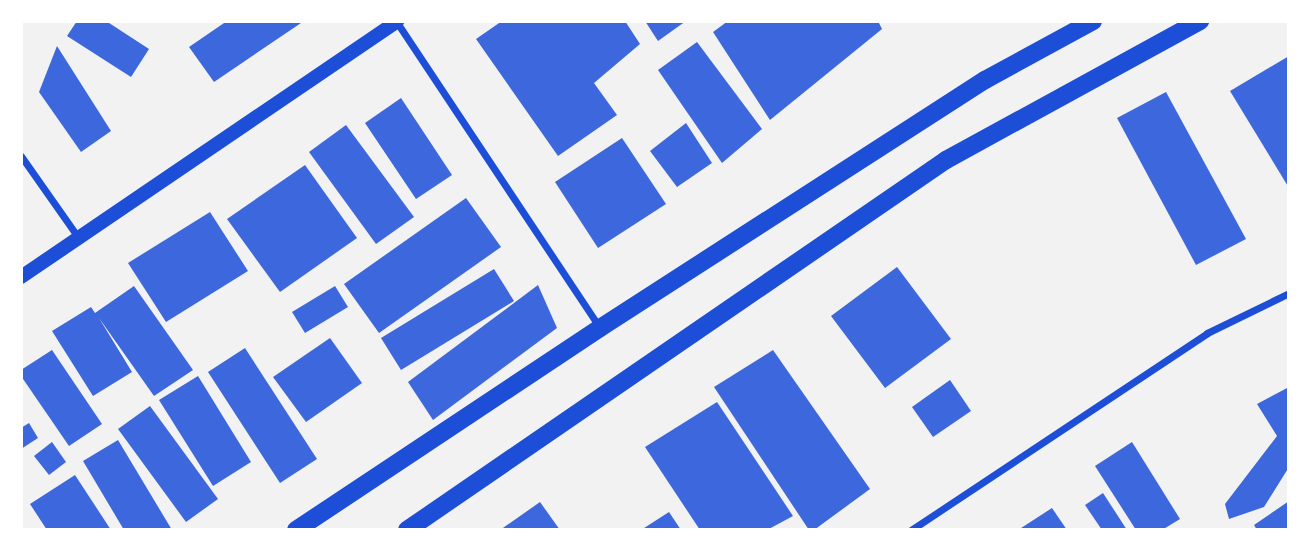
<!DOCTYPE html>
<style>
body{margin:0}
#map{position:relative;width:1310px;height:551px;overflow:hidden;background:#f2f2f2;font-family:Quicksand,sans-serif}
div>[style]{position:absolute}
.building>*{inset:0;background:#3d67dc}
.minor>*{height:7px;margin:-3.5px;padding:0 3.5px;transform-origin:3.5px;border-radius:3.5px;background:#1d4ed8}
.secondary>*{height:14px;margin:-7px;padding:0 7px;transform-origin:7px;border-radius:7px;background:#1d4ed8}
.primary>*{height:18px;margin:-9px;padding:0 9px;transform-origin:9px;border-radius:9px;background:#1d4ed8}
span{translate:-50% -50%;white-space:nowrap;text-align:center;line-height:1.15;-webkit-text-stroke:5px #fff;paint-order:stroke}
.frame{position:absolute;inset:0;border:23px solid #fff;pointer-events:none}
</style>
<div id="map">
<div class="building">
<i style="clip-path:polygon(77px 21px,106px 21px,149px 49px,131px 77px,67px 36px)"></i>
<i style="clip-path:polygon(227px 21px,300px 21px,301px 23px,214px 82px,189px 47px)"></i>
<i style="clip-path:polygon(502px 21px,625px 21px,640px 44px,594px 83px,617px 115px,558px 156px,476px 39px)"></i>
<i style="clip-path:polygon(645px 21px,686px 21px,658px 41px)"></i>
<i style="clip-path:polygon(728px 21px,878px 21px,882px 29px,770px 120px,713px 32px)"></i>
<i style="clip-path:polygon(697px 42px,762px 129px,722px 163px,658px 70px)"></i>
<i style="clip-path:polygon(57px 46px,111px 131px,81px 152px,39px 92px)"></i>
<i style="clip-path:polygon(1289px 56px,1289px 188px,1230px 91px)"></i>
<i style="clip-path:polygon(1166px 92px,1246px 239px,1196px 265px,1117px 118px)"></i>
<i style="clip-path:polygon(401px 98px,452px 175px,416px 199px,365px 123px)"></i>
<i style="clip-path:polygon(686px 123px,712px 163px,677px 187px,650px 151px)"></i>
<i style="clip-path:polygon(346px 125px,414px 217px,376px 244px,309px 152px)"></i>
<i style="clip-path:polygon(622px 138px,666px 204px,598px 248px,555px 182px)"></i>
<i style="clip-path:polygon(305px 165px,357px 238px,280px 292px,227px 219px)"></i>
<i style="clip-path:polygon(466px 198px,501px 247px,379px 333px,344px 284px)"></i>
<i style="clip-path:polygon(210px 212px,248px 271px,166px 322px,128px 263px)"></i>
<i style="clip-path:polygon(897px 267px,951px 339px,885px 388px,831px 316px)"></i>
<i style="clip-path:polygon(494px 269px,514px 301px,401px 370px,381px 338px)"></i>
<i style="clip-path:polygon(538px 285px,557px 328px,433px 420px,408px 382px)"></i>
<i style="clip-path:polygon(134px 286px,193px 370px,154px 396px,99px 318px,132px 372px,93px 396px,52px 331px,91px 307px,95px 313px)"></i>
<i style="clip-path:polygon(335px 286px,348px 307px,305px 333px,292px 312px)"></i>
<i style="clip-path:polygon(330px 338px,362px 383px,306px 422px,273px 377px)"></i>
<i style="clip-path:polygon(245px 348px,317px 459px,280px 483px,208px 372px)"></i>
<i style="clip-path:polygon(52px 350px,102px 424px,69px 446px,21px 376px,21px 370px)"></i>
<i style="clip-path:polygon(773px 350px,870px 489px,814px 530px,809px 530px,714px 387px)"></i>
<i style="clip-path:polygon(198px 376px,251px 462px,213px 486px,159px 400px)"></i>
<i style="clip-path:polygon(950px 380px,971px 411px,933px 437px,912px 407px)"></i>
<i style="clip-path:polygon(1289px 387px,1289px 467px,1264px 507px,1229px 519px,1225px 504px,1277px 436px,1257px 404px)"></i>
<i style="clip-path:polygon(717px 402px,793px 516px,767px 530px,700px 530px,645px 447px)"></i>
<i style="clip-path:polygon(150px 406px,218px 499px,186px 522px,118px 429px)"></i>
<i style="clip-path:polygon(29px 423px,38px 438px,21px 449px,21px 428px)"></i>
<i style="clip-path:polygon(118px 440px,172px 530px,124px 530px,83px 461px)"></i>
<i style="clip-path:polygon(52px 442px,66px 462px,49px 475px,34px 456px)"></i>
<i style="clip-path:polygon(1132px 442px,1180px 519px,1162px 530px,1136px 530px,1095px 466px)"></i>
<i style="clip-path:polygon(75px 475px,111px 530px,47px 530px,30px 504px)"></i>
<i style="clip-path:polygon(1103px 493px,1127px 530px,1102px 530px,1085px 505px)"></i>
<i style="clip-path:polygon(1289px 501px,1289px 530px,1257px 530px,1254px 525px)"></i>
<i style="clip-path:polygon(540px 502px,560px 530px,500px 530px)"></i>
<i style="clip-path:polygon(1052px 508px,1067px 530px,1018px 530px)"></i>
<i style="clip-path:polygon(669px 512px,681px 530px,641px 530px)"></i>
</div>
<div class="minor">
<i style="left:396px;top:21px;width:367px;rotate:56.4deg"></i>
<i style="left:21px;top:156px;width:99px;rotate:54.9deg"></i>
<i style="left:911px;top:530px;width:356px;rotate:-33.6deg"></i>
<i style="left:1207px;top:333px;width:91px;rotate:-26deg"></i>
</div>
<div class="secondary">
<i style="left:21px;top:277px;width:455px;rotate:-34.2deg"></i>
</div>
<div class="primary">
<i style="left:296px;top:530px;width:365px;rotate:-33.6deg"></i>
<i style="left:600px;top:328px;width:458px;rotate:-32.8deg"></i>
<i style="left:985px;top:80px;width:123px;rotate:-28.6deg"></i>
<i style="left:407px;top:530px;width:654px;rotate:-34.47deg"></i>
<i style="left:946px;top:160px;width:290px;rotate:-28.7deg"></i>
</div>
<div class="frame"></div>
</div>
